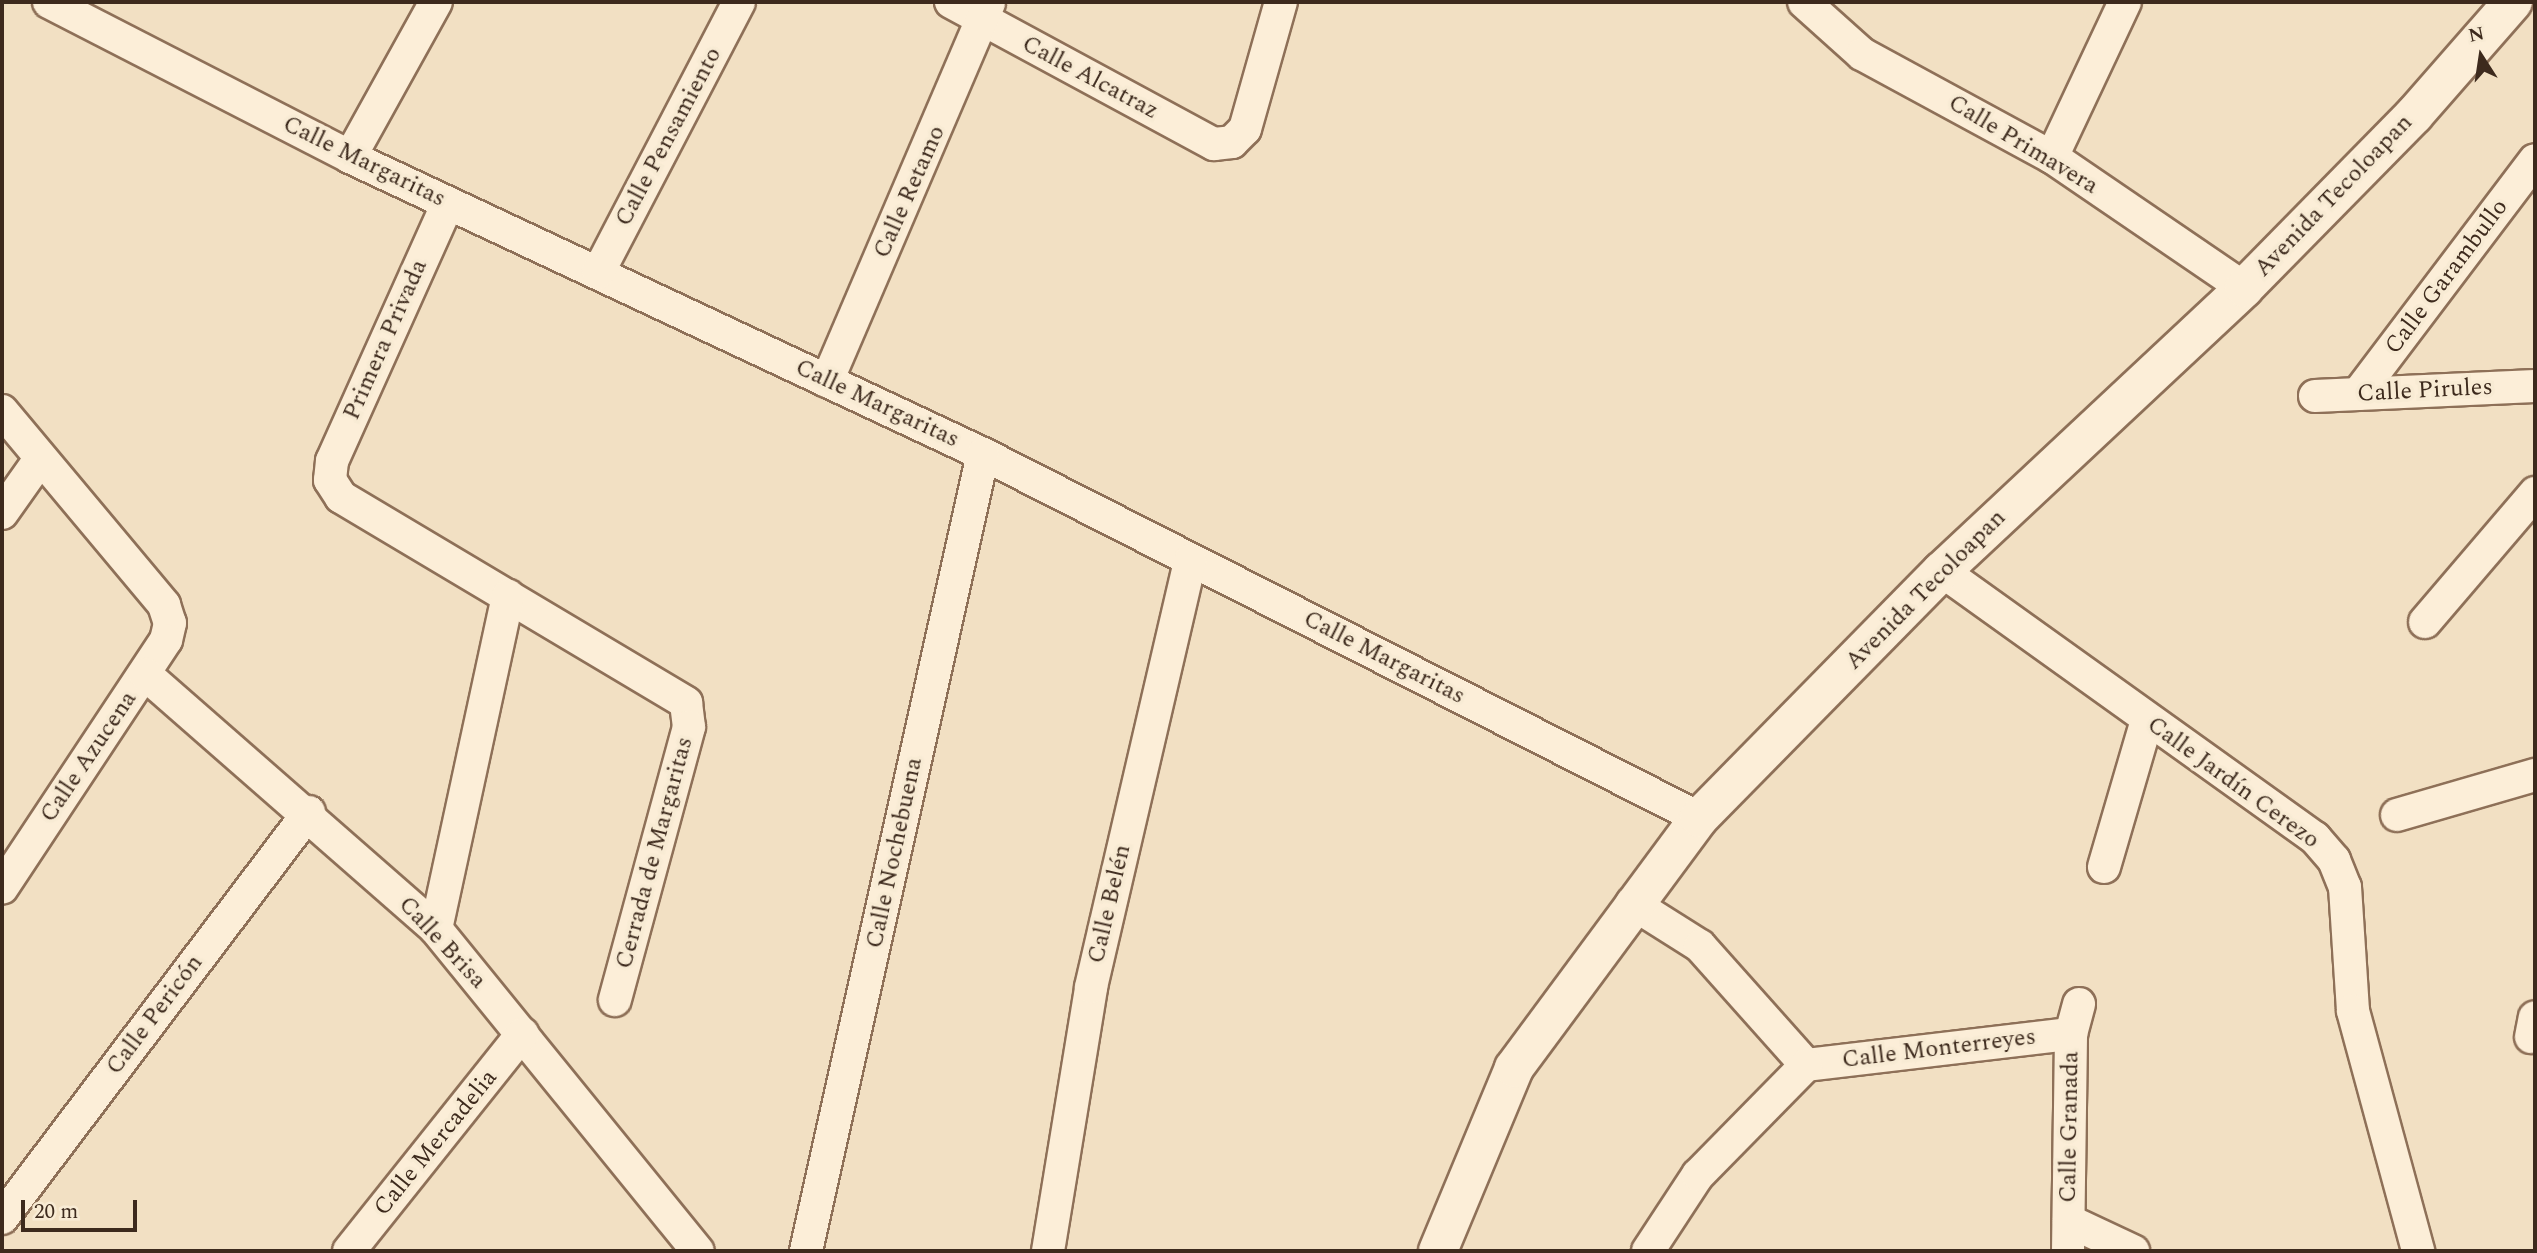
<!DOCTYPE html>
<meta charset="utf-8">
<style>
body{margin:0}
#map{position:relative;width:2537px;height:1253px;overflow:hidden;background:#f2e0c3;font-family:Spectral,serif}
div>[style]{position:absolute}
.roads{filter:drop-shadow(2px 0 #8e7058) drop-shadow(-2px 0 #8e7058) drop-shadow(0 2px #8e7058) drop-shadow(0 -2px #8e7058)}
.minor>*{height:32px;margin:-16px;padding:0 16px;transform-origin:16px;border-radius:16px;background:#fceed8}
.tertiary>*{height:38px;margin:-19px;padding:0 19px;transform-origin:19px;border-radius:19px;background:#fceed8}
span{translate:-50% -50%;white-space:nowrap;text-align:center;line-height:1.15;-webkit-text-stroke:7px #f8ebd4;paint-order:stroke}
.street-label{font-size:24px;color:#3d2a1d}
.frame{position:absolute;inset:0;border:4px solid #3d2a1d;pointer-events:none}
.north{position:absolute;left:2446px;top:21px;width:70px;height:70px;-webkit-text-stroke:5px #f8ebd4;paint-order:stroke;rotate:348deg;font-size:19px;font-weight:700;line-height:28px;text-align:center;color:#3d2a1d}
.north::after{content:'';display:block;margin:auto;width:24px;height:32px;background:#3d2a1d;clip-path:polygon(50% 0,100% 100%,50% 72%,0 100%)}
.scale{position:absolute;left:21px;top:1200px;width:116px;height:32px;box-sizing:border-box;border:4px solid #3d2a1d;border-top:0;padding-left:9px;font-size:21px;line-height:24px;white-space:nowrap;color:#3d2a1d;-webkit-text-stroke:5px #f8ebd4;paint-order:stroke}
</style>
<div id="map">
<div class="roads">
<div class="minor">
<i style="left:49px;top:2px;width:339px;rotate:27.2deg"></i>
<i style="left:350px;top:157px;width:699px;rotate:25.14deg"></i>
<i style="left:983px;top:454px;width:803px;rotate:26.95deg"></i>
<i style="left:951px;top:2px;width:299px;rotate:28.4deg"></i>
<i style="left:1214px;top:144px;width:18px;rotate:-6deg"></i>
<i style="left:1232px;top:142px;width:18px;rotate:-45deg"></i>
<i style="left:1245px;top:129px;width:132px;rotate:-74.2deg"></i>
<i style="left:1804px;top:2px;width:78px;rotate:41.9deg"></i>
<i style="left:1862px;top:54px;width:216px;rotate:28.5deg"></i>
<i style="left:2052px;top:157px;width:232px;rotate:34.3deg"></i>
<i style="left:350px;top:157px;width:177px;rotate:-61deg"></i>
<i style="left:2052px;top:157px;width:171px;rotate:-64.8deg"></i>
<i style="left:448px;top:203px;width:283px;rotate:114.2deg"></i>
<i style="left:332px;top:461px;width:19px;rotate:96deg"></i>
<i style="left:330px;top:480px;width:20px;rotate:57deg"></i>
<i style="left:341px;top:497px;width:402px;rotate:30.8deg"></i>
<i style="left:686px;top:703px;width:24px;rotate:83deg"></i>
<i style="left:689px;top:727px;width:283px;rotate:105.2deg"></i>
<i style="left:598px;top:273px;width:305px;rotate:-62.5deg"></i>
<i style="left:827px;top:381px;width:411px;rotate:-66.8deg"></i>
<i style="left:2358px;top:394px;width:293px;rotate:-52.9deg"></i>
<i style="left:2315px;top:396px;width:220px;rotate:-2.6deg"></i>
<i style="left:2px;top:411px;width:253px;rotate:50.1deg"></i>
<i style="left:164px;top:605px;width:19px;rotate:72deg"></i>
<i style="left:170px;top:623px;width:17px;rotate:103deg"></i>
<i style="left:166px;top:640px;width:297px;rotate:123.5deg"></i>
<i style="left:2px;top:513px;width:67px;rotate:-54.7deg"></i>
<i style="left:1942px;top:571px;width:459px;rotate:35.6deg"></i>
<i style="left:2315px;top:838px;width:29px;rotate:49deg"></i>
<i style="left:2334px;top:860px;width:29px;rotate:68deg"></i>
<i style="left:2345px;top:887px;width:124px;rotate:86.3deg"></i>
<i style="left:2353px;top:1011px;width:249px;rotate:74.8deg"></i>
<i style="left:2425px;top:622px;width:170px;rotate:-49.5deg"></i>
<i style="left:145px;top:674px;width:387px;rotate:41.2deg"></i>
<i style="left:436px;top:929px;width:415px;rotate:50.9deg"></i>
<i style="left:2397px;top:815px;width:144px;rotate:-16.2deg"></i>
<i style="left:2104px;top:867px;width:153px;rotate:-73.7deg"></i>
<i style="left:1632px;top:903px;width:80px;rotate:32.3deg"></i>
<i style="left:1700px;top:946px;width:159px;rotate:48.3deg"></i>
<i style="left:1806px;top:1065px;width:267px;rotate:-6.7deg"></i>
<i style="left:436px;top:929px;width:341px;rotate:-77.8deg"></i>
<i style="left:2531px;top:1037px;width:20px;rotate:-79deg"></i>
<i style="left:2px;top:1218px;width:509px;rotate:-52.9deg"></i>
<i style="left:2069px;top:1221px;width:71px;rotate:25.1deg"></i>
<i style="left:349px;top:1251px;width:278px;rotate:-51.4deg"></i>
<i style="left:806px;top:1251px;width:816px;rotate:-77.48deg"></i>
<i style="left:1048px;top:1251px;width:267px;rotate:-80.7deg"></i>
<i style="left:1091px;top:987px;width:438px;rotate:-76.9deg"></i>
<i style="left:1648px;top:1251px;width:91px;rotate:-56.7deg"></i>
<i style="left:1698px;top:1175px;width:154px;rotate:-45.5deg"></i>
<i style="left:2068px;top:1251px;width:217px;rotate:-89.2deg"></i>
<i style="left:2071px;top:1034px;width:31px;rotate:-75deg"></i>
</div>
<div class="tertiary">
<i style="left:1438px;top:1251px;width:198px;rotate:-67.4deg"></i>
<i style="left:1514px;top:1068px;width:311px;rotate:-53.5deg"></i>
<i style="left:1699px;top:818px;width:346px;rotate:-45.5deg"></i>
<i style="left:1942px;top:571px;width:414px;rotate:-43.1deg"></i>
<i style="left:2244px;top:288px;width:243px;rotate:-45.5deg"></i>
<i style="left:2414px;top:115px;width:150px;rotate:-48.8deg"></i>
</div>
</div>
<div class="street-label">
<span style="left:1090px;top:78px;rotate:28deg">Calle Alcatraz</span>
<span style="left:669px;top:137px;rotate:-62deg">Calle Pensamiento</span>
<span style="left:2023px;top:145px;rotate:31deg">Calle Primavera</span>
<span style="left:364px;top:162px;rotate:26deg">Calle Margaritas</span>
<span style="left:910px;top:192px;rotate:-66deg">Calle Retamo</span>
<span style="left:2334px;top:196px;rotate:-46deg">Avenida Tecoloapan</span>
<span style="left:2447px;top:277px;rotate:-53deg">Calle Garambullo</span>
<span style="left:386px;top:340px;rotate:-66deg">Primera Privada</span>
<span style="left:2425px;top:391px;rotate:-3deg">Calle Pirules</span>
<span style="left:877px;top:404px;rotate:25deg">Calle Margaritas</span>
<span style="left:1926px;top:590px;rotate:-45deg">Avenida Tecoloapan</span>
<span style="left:1384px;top:658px;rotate:27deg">Calle Margaritas</span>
<span style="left:89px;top:757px;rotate:-56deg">Calle Azucena</span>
<span style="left:2233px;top:783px;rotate:36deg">Calle Jardín Cerezo</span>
<span style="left:655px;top:853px;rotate:-75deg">Cerrada de Margaritas</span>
<span style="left:895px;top:853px;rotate:-78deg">Calle Nochebuena</span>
<span style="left:1110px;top:904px;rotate:-77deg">Calle Belén</span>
<span style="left:442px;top:943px;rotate:47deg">Calle Brisa</span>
<span style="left:155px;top:1015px;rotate:-53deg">Calle Pericón</span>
<span style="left:1939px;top:1049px;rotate:-7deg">Calle Monterreyes</span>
<span style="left:2070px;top:1127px;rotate:-89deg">Calle Granada</span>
<span style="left:436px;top:1143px;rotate:-51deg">Calle Mercadelia</span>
</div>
<div class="frame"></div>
<div class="north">N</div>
<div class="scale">20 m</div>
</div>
